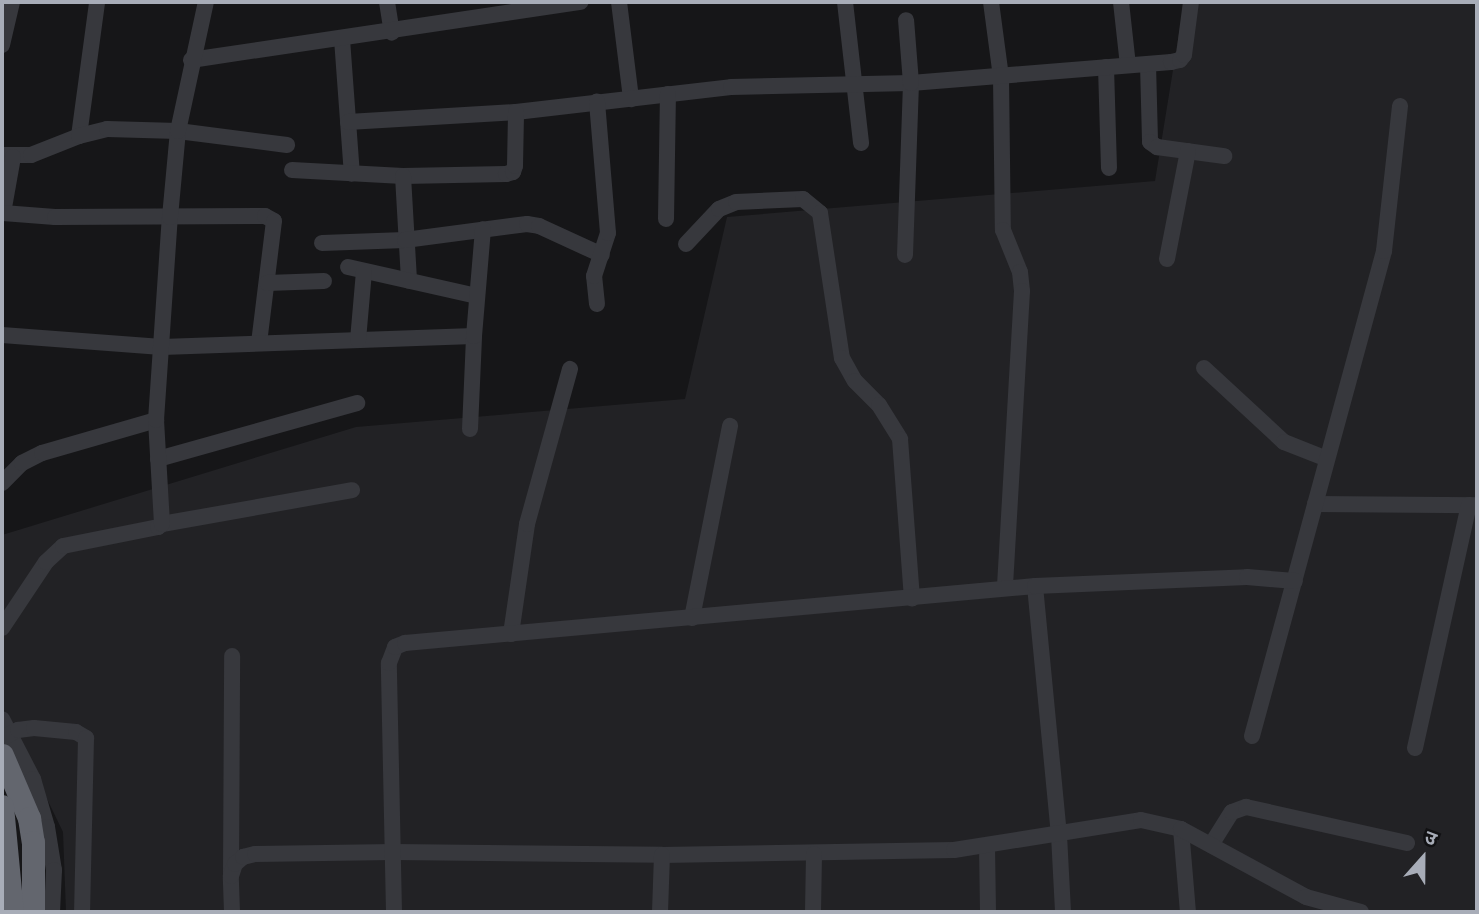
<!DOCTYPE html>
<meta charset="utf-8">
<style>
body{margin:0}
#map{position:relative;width:1479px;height:914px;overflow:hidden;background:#161618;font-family:Inter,"Noto Sans Devanagari",sans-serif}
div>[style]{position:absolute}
.built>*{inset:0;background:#222225}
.minor>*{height:16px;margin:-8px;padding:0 8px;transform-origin:8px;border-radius:8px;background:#37383d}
.highway>*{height:23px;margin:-11.5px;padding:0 11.5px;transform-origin:11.5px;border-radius:11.5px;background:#63666e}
span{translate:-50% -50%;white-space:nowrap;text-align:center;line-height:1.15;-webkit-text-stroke:5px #111113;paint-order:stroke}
.frame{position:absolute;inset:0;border:4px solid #a8adb8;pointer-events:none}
.north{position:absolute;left:1388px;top:823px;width:70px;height:70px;-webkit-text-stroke:5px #111113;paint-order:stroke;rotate:21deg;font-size:19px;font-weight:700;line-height:28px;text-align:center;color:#a8adb8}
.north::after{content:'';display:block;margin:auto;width:24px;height:32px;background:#a8adb8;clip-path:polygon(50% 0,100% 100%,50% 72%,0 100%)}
</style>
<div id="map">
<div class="built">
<i style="clip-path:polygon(1184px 2px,1477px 2px,1477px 912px,66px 912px,63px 832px,2px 706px,2px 535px,356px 427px,685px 399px,727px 217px,1155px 181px)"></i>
</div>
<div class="minor">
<i style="left:387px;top:2px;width:31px;rotate:81deg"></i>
<i style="left:619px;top:2px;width:98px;rotate:82.9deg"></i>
<i style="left:845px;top:2px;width:142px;rotate:83.5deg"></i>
<i style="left:991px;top:2px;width:76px;rotate:82.4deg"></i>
<i style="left:1001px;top:77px;width:153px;rotate:89.3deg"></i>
<i style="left:1003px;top:230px;width:45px;rotate:68deg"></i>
<i style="left:1020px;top:272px;width:19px;rotate:84deg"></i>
<i style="left:1022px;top:291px;width:297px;rotate:93.3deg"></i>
<i style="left:1121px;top:2px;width:63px;rotate:83.7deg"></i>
<i style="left:342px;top:39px;width:135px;rotate:85.8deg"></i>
<i style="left:2px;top:45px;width:44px;rotate:-76.9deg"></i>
<i style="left:191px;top:60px;width:394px;rotate:-8.5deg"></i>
<i style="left:1148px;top:64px;width:78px;rotate:88.5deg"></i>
<i style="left:1150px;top:142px;width:9px;rotate:36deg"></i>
<i style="left:1157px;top:147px;width:68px;rotate:7.7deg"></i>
<i style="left:1106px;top:67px;width:101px;rotate:88.3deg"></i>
<i style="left:348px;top:122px;width:168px;rotate:-3.4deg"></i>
<i style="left:516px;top:112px;width:216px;rotate:-6.6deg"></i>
<i style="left:731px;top:87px;width:180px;rotate:-1.3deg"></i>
<i style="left:911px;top:83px;width:261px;rotate:-4.6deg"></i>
<i style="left:1171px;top:62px;width:9px;rotate:-13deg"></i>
<i style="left:1180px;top:60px;width:6px;rotate:-51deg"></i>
<i style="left:1184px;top:55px;width:53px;rotate:-82.5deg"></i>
<i style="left:79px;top:136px;width:135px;rotate:-82.3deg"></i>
<i style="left:2px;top:155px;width:29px"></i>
<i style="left:31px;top:155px;width:52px;rotate:-21.6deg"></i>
<i style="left:79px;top:136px;width:29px;rotate:-14deg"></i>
<i style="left:107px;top:129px;width:71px;rotate:1.6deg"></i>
<i style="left:178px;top:131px;width:110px;rotate:7.3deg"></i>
<i style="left:13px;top:157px;width:57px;rotate:100.1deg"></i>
<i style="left:3px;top:213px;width:52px;rotate:4.4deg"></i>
<i style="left:55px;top:217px;width:210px;rotate:-0.3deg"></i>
<i style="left:265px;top:216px;width:10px;rotate:29deg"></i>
<i style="left:274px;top:221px;width:123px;rotate:97deg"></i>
<i style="left:292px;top:170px;width:111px;rotate:3.1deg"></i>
<i style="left:403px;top:176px;width:103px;rotate:-1.1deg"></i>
<i style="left:506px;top:174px;width:7px;rotate:-16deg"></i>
<i style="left:513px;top:172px;width:6px;rotate:-72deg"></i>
<i style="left:515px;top:166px;width:54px;rotate:-88.9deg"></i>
<i style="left:403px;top:176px;width:105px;rotate:86.7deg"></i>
<i style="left:666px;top:219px;width:125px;rotate:-89.1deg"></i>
<i style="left:322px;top:243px;width:83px;rotate:-2.1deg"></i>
<i style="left:405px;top:240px;width:123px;rotate:-7.5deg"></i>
<i style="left:527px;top:224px;width:12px;rotate:9deg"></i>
<i style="left:539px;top:226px;width:69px;rotate:24.7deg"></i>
<i style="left:686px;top:244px;width:48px;rotate:-46.7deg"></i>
<i style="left:719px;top:209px;width:18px;rotate:-22deg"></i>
<i style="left:736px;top:202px;width:67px;rotate:-2.6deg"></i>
<i style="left:803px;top:199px;width:22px;rotate:39deg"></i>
<i style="left:820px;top:213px;width:147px;rotate:81.4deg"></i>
<i style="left:842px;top:358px;width:26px;rotate:61deg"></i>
<i style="left:855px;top:381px;width:34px;rotate:45deg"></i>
<i style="left:879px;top:405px;width:40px;rotate:58deg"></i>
<i style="left:900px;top:439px;width:160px;rotate:85.7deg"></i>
<i style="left:905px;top:255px;width:172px;rotate:-88deg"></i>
<i style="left:911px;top:83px;width:63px;rotate:-94.5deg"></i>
<i style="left:1167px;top:259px;width:110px;rotate:-79deg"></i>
<i style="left:348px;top:267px;width:132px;rotate:12.7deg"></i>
<i style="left:267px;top:283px;width:57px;rotate:-2deg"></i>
<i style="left:597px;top:304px;width:28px;rotate:-96deg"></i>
<i style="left:594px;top:276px;width:45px;rotate:-72deg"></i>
<i style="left:608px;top:233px;width:132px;rotate:-94.8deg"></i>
<i style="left:2px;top:335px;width:160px;rotate:4.3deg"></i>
<i style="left:162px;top:347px;width:312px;rotate:-2deg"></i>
<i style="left:358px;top:340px;width:69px;rotate:-85deg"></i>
<i style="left:1204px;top:368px;width:109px;rotate:42.8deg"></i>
<i style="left:1284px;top:442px;width:46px;rotate:21.6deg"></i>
<i style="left:470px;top:429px;width:93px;rotate:-87.5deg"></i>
<i style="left:474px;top:336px;width:107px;rotate:-85.2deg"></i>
<i style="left:158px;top:459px;width:207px;rotate:-15.7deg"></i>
<i style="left:2px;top:483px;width:28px;rotate:-45deg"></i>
<i style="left:22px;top:463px;width:22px;rotate:-27deg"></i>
<i style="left:42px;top:453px;width:119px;rotate:-16.1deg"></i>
<i style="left:1315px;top:504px;width:162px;rotate:0.4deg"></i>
<i style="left:162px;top:524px;width:193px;rotate:-10.1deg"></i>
<i style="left:1035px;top:586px;width:250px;rotate:84.5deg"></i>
<i style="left:1059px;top:835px;width:77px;rotate:87deg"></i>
<i style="left:692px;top:618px;width:196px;rotate:-78.8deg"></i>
<i style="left:2px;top:628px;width:79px;rotate:-56.3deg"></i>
<i style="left:46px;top:562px;width:23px;rotate:-43deg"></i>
<i style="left:63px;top:546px;width:97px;rotate:-11.3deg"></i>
<i style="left:158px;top:527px;width:5px;rotate:-37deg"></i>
<i style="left:162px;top:524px;width:104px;rotate:-93.3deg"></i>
<i style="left:156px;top:420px;width:203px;rotate:-86.1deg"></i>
<i style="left:170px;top:217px;width:86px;rotate:-84.7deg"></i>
<i style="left:178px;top:131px;width:132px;rotate:-77.8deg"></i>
<i style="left:511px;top:634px;width:111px;rotate:-81.7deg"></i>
<i style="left:527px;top:524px;width:161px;rotate:-74.5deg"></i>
<i style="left:2px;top:719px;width:68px;rotate:62.7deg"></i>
<i style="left:33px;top:779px;width:50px;rotate:73.7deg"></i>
<i style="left:47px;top:827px;width:44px;rotate:80.8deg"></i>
<i style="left:54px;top:870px;width:42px;rotate:92.7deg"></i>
<i style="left:1252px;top:736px;width:503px;rotate:-74.77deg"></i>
<i style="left:1384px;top:251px;width:146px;rotate:-83.7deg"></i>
<i style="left:2px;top:738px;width:18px;rotate:-27deg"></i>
<i style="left:18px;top:730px;width:16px;rotate:-7deg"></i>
<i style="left:34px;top:728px;width:42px;rotate:5.4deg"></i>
<i style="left:76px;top:732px;width:12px;rotate:31deg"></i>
<i style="left:86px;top:738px;width:174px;rotate:91.3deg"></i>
<i style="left:1415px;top:748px;width:249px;rotate:-77.5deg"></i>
<i style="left:1181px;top:829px;width:83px;rotate:85.2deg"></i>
<i style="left:1211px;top:845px;width:39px;rotate:-58deg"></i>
<i style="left:1232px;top:812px;width:15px;rotate:-20deg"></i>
<i style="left:1246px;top:807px;width:165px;rotate:12.6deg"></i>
<i style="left:987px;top:847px;width:65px;rotate:89.1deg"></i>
<i style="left:231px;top:874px;width:218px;rotate:-89.7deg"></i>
<i style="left:232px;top:912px;width:36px;rotate:-92deg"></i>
<i style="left:231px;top:876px;width:13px;rotate:-72deg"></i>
<i style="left:235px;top:864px;width:11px;rotate:-41deg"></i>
<i style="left:243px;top:857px;width:12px;rotate:-14deg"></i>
<i style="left:255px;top:854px;width:139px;rotate:-0.8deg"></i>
<i style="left:394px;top:852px;width:268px;rotate:0.6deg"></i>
<i style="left:662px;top:855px;width:292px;rotate:-1deg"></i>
<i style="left:954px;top:850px;width:189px;rotate:-9.1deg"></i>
<i style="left:1141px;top:820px;width:41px;rotate:12.7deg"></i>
<i style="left:1181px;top:829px;width:142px;rotate:28.5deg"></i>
<i style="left:1306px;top:897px;width:57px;rotate:15.3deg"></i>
<i style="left:394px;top:912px;width:249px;rotate:-91.2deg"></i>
<i style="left:389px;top:663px;width:17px;rotate:-69deg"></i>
<i style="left:395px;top:647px;width:11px;rotate:-22deg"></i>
<i style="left:405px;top:643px;width:633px;rotate:-5.17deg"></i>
<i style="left:1035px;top:586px;width:212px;rotate:-2.4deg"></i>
<i style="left:1247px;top:577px;width:48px;rotate:4.8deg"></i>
<i style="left:660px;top:912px;width:57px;rotate:-88deg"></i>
<i style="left:813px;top:912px;width:58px;rotate:-89deg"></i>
</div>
<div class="highway">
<i style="left:2px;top:755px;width:69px;rotate:66.8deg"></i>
<i style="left:29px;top:818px;width:24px;rotate:81deg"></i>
<i style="left:33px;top:842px;width:70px;rotate:90deg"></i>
<i style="left:2px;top:806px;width:106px;rotate:84.6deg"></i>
</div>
<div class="frame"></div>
<div class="north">उ</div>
</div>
